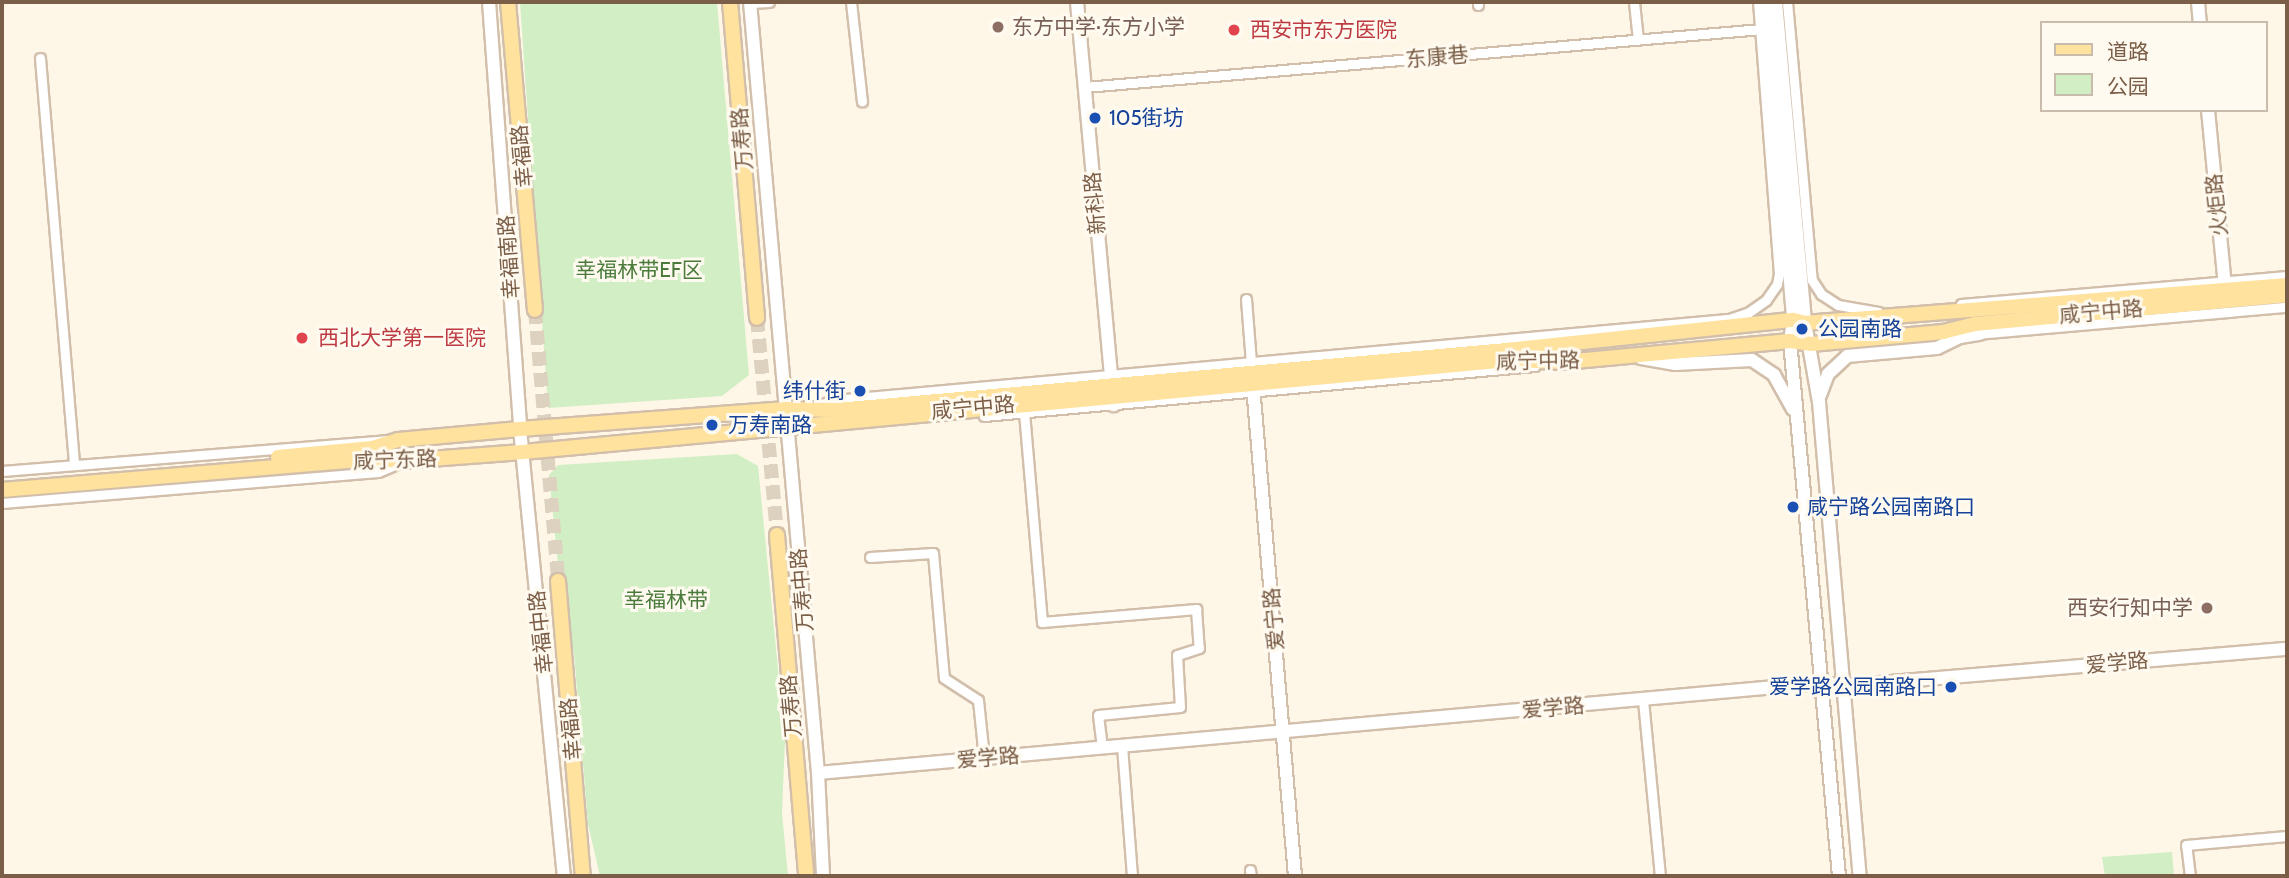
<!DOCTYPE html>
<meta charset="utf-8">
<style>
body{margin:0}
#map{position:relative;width:2289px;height:878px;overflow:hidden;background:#fef7e7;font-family:Cabin,"Noto Sans SC",sans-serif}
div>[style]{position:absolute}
.green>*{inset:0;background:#d1eec4}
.primary-tunnel>*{height:14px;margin-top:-7px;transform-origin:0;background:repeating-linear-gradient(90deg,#ddd1bf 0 14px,transparent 0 21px)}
.roads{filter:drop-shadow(2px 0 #d2bfab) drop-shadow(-2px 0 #d2bfab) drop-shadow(0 2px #d2bfab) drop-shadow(0 -2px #d2bfab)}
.minor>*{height:9px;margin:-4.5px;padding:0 4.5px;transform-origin:4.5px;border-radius:4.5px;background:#fff}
.tertiary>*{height:12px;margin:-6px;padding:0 6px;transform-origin:6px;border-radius:6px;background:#fff}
.secondary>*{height:12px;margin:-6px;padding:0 6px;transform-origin:6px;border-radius:6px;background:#fff}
.primary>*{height:14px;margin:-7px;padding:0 7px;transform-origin:7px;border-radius:7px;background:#ffe29d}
.dots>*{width:19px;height:19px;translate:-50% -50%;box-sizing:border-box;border:4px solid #fffaef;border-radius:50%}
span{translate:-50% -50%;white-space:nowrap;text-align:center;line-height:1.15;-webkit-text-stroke:6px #fffaef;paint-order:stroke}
.education-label{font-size:21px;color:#785e54}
.left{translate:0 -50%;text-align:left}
.right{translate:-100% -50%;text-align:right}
.health-label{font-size:21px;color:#be3a42}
.street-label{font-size:21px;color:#7b5e48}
.transit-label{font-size:21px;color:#164399}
.park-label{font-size:21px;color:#4a7b3c}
.frame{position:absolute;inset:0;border:4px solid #7b5e48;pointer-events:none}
.legend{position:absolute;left:2040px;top:21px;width:228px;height:91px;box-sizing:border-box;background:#fffaef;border:2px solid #cabcac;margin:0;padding:9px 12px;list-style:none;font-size:21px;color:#7b5e48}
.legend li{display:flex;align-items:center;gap:14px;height:35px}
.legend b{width:35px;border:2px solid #cabcac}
</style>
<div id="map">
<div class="green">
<i style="clip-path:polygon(520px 2px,717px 2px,749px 375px,722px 396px,548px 408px)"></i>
<i style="clip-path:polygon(737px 454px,758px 466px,785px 740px,782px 813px,788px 876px,600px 876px,588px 824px,574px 653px,566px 645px,549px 475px,558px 465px)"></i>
<i style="clip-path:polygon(2172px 852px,2174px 876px,2105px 876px,2102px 857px)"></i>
</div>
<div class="primary-tunnel">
<i style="left:535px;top:310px;width:272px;rotate:85.1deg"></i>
<i style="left:757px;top:318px;width:218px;rotate:84.7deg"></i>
</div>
<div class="roads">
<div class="minor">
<i style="left:851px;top:2px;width:100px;rotate:83.7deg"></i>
<i style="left:1478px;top:2px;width:3px;rotate:90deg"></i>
<i style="left:1634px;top:2px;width:38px;rotate:84deg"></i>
<i style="left:1787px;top:2px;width:279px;rotate:84.9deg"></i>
<i style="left:1812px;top:280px;width:17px;rotate:57deg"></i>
<i style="left:1821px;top:294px;width:20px;rotate:33deg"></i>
<i style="left:1838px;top:305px;width:41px;rotate:9.9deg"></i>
<i style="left:750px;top:3px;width:19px;rotate:-3deg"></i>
<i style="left:40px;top:58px;width:408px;rotate:85.2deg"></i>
<i style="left:1085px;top:87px;width:691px;rotate:-4.9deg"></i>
<i style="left:1246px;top:299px;width:64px;rotate:85.5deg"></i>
<i style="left:1961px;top:304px;width:327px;rotate:-4.9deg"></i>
<i style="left:1729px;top:319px;width:21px;rotate:-19deg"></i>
<i style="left:1749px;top:312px;width:21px;rotate:-35deg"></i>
<i style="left:1766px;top:300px;width:19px;rotate:-55deg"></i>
<i style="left:1777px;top:284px;width:10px;rotate:-79deg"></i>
<i style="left:1779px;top:274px;width:273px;rotate:-94.4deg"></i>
<i style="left:1976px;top:334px;width:312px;rotate:-5deg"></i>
<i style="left:816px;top:406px;width:19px;rotate:-18deg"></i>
<i style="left:834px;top:400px;width:731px;rotate:-5.18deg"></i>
<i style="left:1562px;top:334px;width:166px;rotate:-5.2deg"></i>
<i style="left:1727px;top:319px;width:11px;rotate:15deg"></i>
<i style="left:1024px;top:412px;width:211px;rotate:85.1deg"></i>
<i style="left:1042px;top:622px;width:155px;rotate:-4.8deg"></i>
<i style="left:1196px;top:609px;width:39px;rotate:86deg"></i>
<i style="left:1199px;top:648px;width:23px;rotate:162deg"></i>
<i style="left:1177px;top:655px;width:52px;rotate:86.7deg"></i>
<i style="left:1180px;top:707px;width:82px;rotate:174.4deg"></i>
<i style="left:1098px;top:715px;width:32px;rotate:83deg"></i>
<i style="left:984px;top:416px;width:553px;rotate:-5.19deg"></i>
<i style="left:2px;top:471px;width:385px;rotate:-4.6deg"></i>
<i style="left:2px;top:503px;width:377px;rotate:-4.7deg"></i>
<i style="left:378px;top:472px;width:23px;rotate:-23deg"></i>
<i style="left:870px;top:557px;width:63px;rotate:-3.6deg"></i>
<i style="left:933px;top:553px;width:125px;rotate:85deg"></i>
<i style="left:944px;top:678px;width:40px;rotate:32.9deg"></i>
<i style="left:978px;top:700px;width:58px;rotate:84.1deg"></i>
<i style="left:1643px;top:700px;width:177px;rotate:84.5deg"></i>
<i style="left:1122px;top:746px;width:130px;rotate:85.6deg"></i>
<i style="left:1250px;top:870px;width:6px;rotate:81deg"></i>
<i style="left:2190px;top:876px;width:31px;rotate:-97deg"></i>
<i style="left:2186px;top:845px;width:101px;rotate:-5.1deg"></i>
</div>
<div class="tertiary">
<i style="left:1077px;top:2px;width:405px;rotate:84.8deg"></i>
<i style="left:2198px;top:2px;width:21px;rotate:85deg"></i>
<i style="left:2208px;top:110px;width:189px;rotate:84.5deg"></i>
<i style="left:1251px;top:363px;width:515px;rotate:85.1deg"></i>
<i style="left:818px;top:773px;width:1006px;rotate:-5.13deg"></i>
<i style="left:1820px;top:683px;width:23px;rotate:7deg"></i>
<i style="left:1843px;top:686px;width:446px;rotate:-4.8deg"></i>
</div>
<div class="secondary">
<i style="left:489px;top:2px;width:428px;rotate:85.8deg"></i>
<i style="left:520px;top:429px;width:449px;rotate:84.4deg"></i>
<i style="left:750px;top:2px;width:774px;rotate:84.96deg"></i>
<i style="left:818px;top:773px;width:103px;rotate:87.2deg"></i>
<i style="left:1766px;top:2px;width:319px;rotate:85.1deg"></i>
<i style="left:1793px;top:320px;width:21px;rotate:98deg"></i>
<i style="left:1790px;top:341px;width:537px;rotate:84.77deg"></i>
<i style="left:1776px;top:2px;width:322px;rotate:84.8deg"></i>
<i style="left:1805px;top:323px;width:80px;rotate:80deg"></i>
<i style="left:1819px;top:402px;width:476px;rotate:85.1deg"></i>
<i style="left:1641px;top:358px;width:35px;rotate:10deg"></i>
<i style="left:1675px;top:364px;width:77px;rotate:-3deg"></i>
<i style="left:1752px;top:360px;width:27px;rotate:34deg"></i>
<i style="left:1774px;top:375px;width:39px;rotate:61deg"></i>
<i style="left:1820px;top:395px;width:22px;rotate:-69deg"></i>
<i style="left:1828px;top:374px;width:26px;rotate:-43deg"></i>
<i style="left:1847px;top:356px;width:90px;rotate:-5.1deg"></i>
<i style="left:1937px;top:348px;width:25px;rotate:-26deg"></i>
<i style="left:1960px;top:337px;width:20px;rotate:-9deg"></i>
</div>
<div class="primary">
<i style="left:508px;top:2px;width:309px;rotate:85deg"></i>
<i style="left:730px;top:2px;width:317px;rotate:85.1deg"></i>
<i style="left:278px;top:457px;width:94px;rotate:-5.5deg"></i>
<i style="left:372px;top:448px;width:27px;rotate:-17deg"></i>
<i style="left:398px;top:440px;width:122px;rotate:-5.2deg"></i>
<i style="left:520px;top:429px;width:267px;rotate:-4.3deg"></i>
<i style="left:786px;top:409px;width:51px;rotate:1.1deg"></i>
<i style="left:837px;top:410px;width:672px;rotate:-5.12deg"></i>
<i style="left:1506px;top:350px;width:289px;rotate:-6deg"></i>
<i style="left:1793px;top:320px;width:12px;rotate:14deg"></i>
<i style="left:1805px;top:323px;width:483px;rotate:-4.5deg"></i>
<i style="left:2px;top:490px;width:373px;rotate:-4.8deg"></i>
<i style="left:374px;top:459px;width:29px;rotate:4deg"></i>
<i style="left:403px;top:461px;width:120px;rotate:-4.3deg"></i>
<i style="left:523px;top:452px;width:990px;rotate:-5.33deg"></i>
<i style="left:1509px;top:360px;width:55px;rotate:2.1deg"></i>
<i style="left:1564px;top:362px;width:227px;rotate:-5.3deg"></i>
<i style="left:1790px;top:341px;width:21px;rotate:8deg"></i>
<i style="left:1811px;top:344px;width:133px;rotate:-5.2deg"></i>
<i style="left:1943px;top:332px;width:34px;rotate:-14deg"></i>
<i style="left:1976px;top:324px;width:312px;rotate:-5.3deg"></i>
<i style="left:777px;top:535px;width:342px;rotate:85.1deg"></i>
<i style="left:558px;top:581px;width:296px;rotate:85.2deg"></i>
</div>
</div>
<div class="dots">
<i style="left:998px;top:27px;background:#8d6e63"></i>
<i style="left:1234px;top:30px;background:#e0444e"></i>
<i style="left:1095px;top:118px;background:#1a4fb4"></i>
<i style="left:1802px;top:329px;background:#1a4fb4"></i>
<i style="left:302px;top:338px;background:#e0444e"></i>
<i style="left:860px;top:391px;background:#1a4fb4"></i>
<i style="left:712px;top:425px;background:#1a4fb4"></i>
<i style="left:1793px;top:507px;background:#1a4fb4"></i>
<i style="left:2207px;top:608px;background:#8d6e63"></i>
<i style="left:1951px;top:687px;background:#1a4fb4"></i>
</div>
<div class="education-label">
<span class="left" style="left:1012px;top:27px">东方中学·东方小学</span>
<span class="right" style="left:2193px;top:608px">西安行知中学</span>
</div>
<div class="health-label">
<span class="left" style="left:1250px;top:30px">西安市东方医院</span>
<span class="left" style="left:318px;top:338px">西北大学第一医院</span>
</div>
<div class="street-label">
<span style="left:1437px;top:57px;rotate:-5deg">东康巷</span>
<span style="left:742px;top:139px;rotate:-95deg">万寿路</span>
<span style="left:522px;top:156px;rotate:-95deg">幸福路</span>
<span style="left:1095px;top:203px;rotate:-95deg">新科路</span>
<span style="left:2217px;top:205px;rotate:-96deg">火炬路</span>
<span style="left:509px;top:257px;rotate:-94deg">幸福南路</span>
<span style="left:2101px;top:312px;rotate:-5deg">咸宁中路</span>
<span style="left:1538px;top:361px;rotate:-1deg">咸宁中路</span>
<span style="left:973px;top:408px;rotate:-5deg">咸宁中路</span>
<span style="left:395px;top:460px;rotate:-2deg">咸宁东路</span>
<span style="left:802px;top:590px;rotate:-95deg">万寿中路</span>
<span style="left:1274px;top:619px;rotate:-95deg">爱宁路</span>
<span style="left:541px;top:632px;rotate:-96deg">幸福中路</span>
<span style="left:2117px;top:663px;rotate:-5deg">爱学路</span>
<span style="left:791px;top:706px;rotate:-95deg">万寿路</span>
<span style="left:1553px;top:708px;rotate:-5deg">爱学路</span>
<span style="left:571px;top:729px;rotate:-95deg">幸福路</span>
<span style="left:988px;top:758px;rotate:-5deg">爱学路</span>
</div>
<div class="transit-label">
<span class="left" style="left:1109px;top:118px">105街坊</span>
<span class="left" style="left:1818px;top:329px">公园南路</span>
<span class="right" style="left:846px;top:391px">纬什街</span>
<span class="left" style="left:728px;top:425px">万寿南路</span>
<span class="left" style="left:1807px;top:507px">咸宁路公园南路口</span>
<span class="right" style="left:1937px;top:687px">爱学路公园南路口</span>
</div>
<div class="park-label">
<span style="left:639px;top:270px">幸福林带EF区</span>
<span style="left:666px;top:600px">幸福林带</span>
</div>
<div class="frame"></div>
<ul class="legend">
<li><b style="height:9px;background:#ffe29d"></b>道路</li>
<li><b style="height:19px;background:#d1eec4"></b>公园</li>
</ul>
</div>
